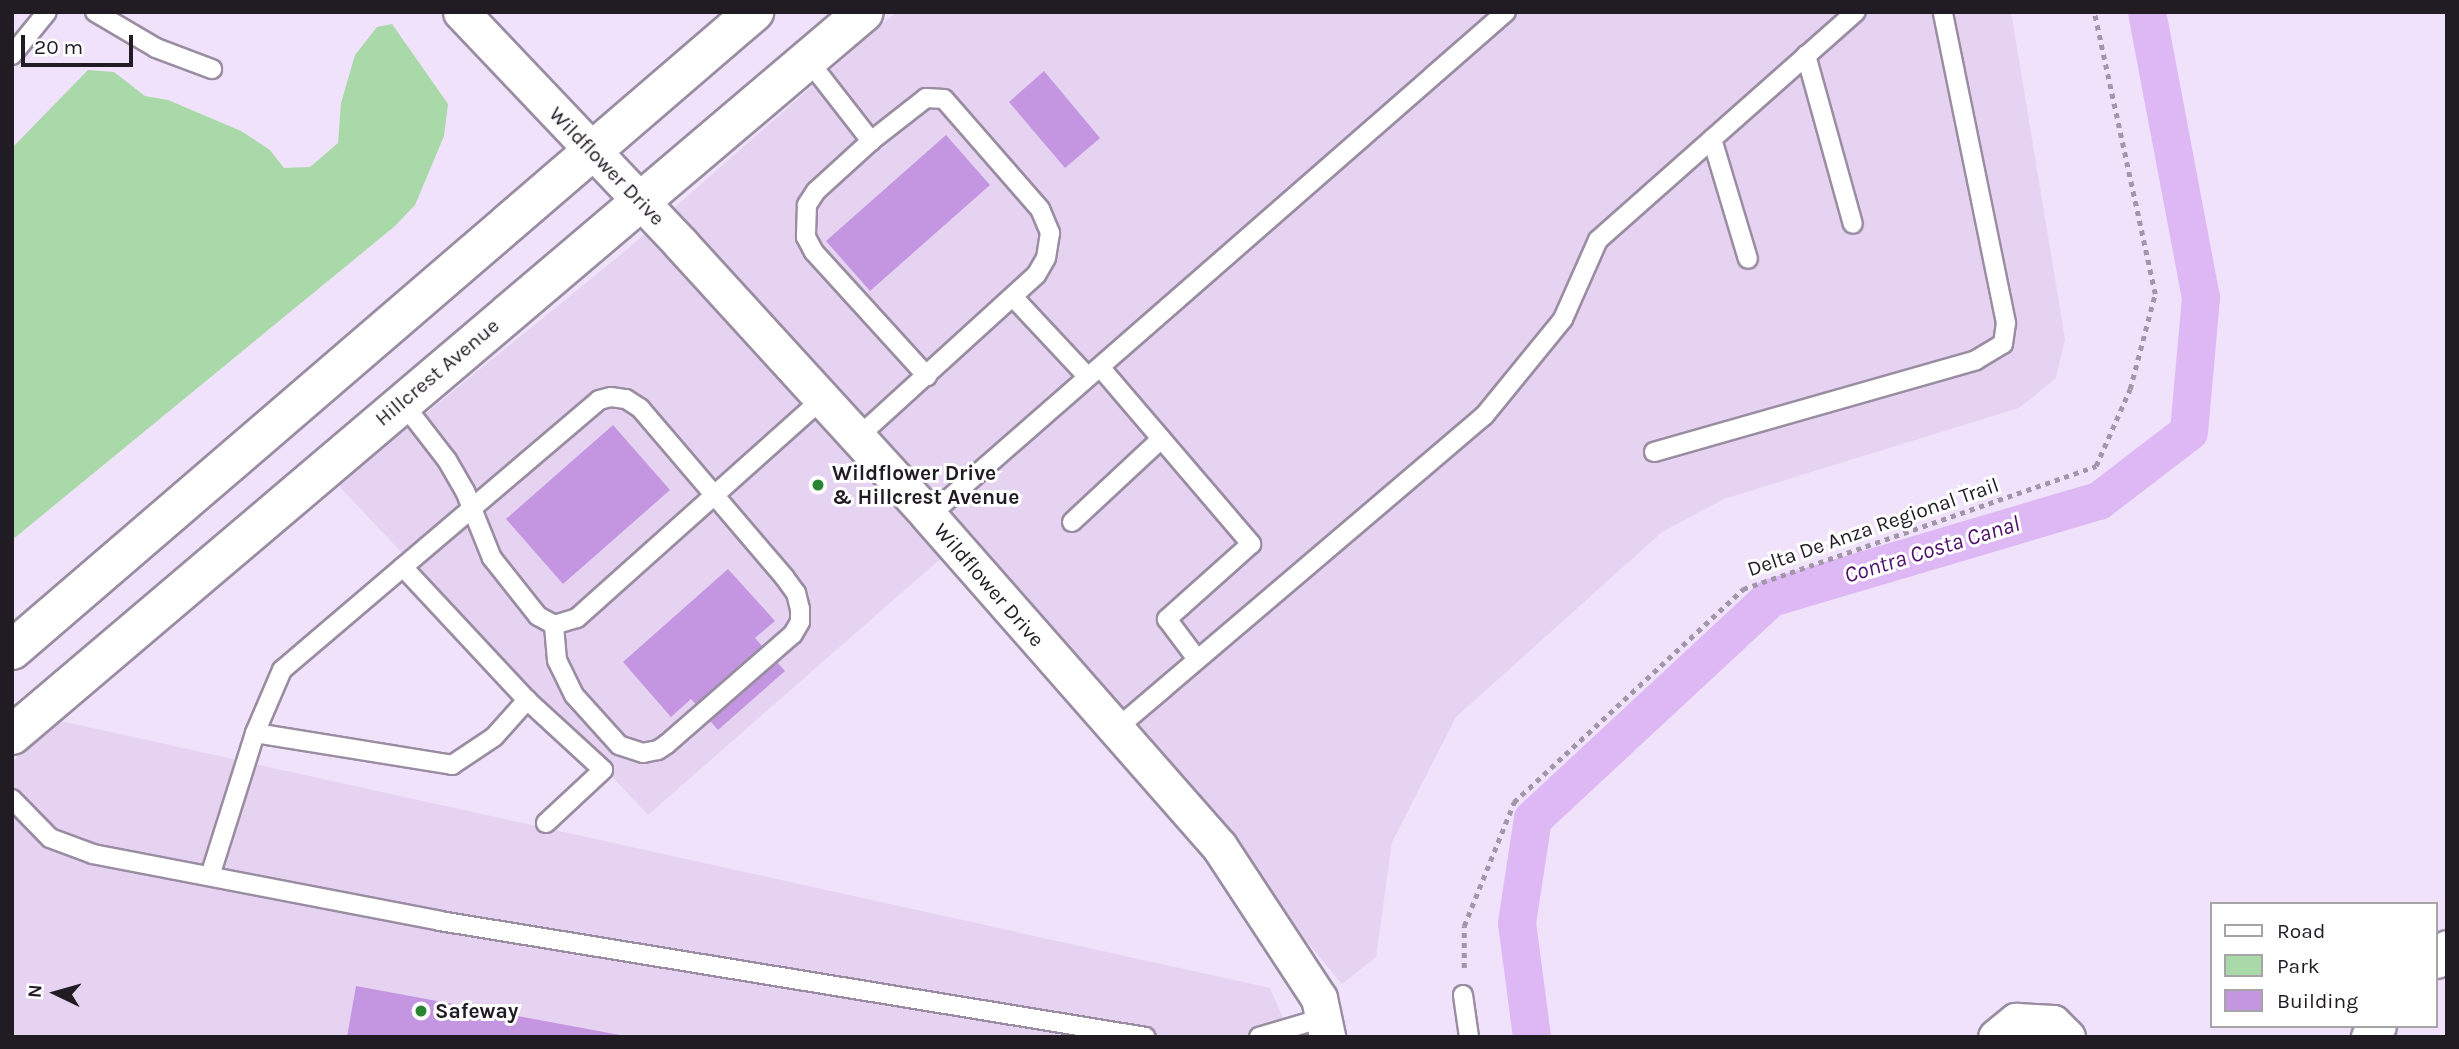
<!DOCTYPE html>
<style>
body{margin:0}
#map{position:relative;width:2459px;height:1049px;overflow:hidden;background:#f0e2fa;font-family:Karla,sans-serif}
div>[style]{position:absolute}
.built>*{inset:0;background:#e5d3f1}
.green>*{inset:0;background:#a9d8a9}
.canal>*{height:38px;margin:-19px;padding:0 19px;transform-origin:19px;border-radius:19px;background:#ddb8f5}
.building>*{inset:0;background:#c496e1}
.path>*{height:4.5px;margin-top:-2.25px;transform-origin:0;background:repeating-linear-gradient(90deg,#a197a9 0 5px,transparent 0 10px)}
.roads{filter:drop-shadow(2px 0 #9a8da2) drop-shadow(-2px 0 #9a8da2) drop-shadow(0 2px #9a8da2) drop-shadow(0 -2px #9a8da2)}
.lane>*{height:18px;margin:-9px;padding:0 9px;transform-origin:9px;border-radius:9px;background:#fff}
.street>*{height:35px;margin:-17.5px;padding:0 17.5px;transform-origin:17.5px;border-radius:17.5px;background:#fff}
.secondary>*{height:38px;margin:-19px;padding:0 19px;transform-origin:19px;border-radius:19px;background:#fff}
.dots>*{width:19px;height:19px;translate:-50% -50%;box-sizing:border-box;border:4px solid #fff;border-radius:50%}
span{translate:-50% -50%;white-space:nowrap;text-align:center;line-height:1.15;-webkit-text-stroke:6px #fff;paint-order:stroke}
.street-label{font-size:21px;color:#211c24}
.poi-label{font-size:21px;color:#211c24;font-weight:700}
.left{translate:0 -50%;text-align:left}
.water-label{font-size:23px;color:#4e116b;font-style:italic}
.frame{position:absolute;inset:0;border:14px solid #211c24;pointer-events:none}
.legend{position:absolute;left:2210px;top:902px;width:228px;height:126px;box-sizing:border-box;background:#fff;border:2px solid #a6a4a7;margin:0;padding:9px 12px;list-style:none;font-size:21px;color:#211c24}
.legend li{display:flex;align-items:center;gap:14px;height:35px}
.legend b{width:35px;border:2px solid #a6a4a7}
.north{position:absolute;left:21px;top:958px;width:70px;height:70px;-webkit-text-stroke:5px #fff;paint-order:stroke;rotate:275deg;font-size:19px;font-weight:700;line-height:28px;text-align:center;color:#211c24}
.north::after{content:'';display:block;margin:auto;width:24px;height:32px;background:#211c24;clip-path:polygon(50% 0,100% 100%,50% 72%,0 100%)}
.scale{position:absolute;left:21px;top:35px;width:112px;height:32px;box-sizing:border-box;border:4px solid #211c24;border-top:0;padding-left:9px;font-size:21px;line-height:24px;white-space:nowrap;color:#211c24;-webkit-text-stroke:5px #fff;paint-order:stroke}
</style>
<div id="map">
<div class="built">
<i style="clip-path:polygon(896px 12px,2011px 12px,2065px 339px,2056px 378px,2019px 408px,1724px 499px,1662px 532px,1456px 717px,1392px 842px,1376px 957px,1342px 984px,1110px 705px,964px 538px,648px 815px,338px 485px,630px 247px)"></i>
<i style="clip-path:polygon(56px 720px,1270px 988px,1291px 1037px,12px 1037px,12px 762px)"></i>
</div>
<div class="green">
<i style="clip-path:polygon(392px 24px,448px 104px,444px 136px,415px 205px,395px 226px,12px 540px,12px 148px,88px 70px,114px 72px,145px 96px,168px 100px,241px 131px,270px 150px,284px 168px,310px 167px,338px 143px,341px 103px,355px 55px,377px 27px)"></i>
</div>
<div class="canal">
<i style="left:1532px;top:1037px;width:115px;rotate:-97.5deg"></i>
<i style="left:1517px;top:923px;width:105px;rotate:-81.3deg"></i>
<i style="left:1533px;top:819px;width:325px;rotate:-42.9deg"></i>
<i style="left:1771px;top:598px;width:342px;rotate:-16.5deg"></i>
<i style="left:2099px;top:501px;width:113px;rotate:-37.5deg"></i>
<i style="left:2189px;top:432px;width:135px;rotate:-84.9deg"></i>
<i style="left:2201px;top:298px;width:291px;rotate:-100.7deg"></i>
</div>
<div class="building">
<i style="clip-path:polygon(1044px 71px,1100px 138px,1065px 168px,1009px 102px)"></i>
<i style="clip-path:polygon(946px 135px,990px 185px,870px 291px,826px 241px)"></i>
<i style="clip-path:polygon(613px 425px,670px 490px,563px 584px,506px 519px)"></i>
<i style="clip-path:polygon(728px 569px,775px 621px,755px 638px,785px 671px,718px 730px,691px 699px,671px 717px,623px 662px)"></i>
<i style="clip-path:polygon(356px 986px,620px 1035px,620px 1037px,347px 1037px)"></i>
</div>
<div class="path">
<i style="left:1464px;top:968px;width:42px;rotate:-90deg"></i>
<i style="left:1464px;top:926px;width:134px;rotate:-68deg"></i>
<i style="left:1514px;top:802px;width:313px;rotate:-42.9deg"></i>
<i style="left:1743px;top:589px;width:374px;rotate:-19.2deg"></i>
<i style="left:2096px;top:466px;width:84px;rotate:-66.2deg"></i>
<i style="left:2130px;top:389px;width:98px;rotate:-75.3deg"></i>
<i style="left:2155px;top:294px;width:289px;rotate:-102.2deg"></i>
</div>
<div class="roads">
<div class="lane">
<i style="left:95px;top:12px;width:71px;rotate:30.5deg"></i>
<i style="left:156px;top:48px;width:60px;rotate:20.6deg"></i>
<i style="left:12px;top:55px;width:55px;rotate:-50.9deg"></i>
<i style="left:1806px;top:55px;width:175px;rotate:74.5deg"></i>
<i style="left:808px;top:60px;width:103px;rotate:52.1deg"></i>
<i style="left:871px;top:141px;width:70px;rotate:-38deg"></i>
<i style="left:926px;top:98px;width:18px;rotate:3deg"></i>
<i style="left:944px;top:99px;width:146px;rotate:48.9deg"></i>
<i style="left:1040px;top:209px;width:26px;rotate:67deg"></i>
<i style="left:1050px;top:233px;width:25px;rotate:99deg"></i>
<i style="left:1046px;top:258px;width:20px;rotate:120deg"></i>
<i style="left:1036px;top:275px;width:242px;rotate:137.7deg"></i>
<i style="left:1712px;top:139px;width:125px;rotate:73.3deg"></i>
<i style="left:871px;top:141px;width:74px;rotate:137.7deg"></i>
<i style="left:816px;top:191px;width:17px;rotate:123deg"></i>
<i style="left:807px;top:205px;width:32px;rotate:92deg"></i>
<i style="left:806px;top:237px;width:17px;rotate:62deg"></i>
<i style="left:814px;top:252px;width:168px;rotate:47.7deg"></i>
<i style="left:1014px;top:298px;width:108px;rotate:46.9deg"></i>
<i style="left:1100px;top:367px;width:233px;rotate:49.5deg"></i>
<i style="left:1251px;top:544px;width:113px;rotate:138.2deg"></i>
<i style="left:1167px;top:619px;width:50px;rotate:53.1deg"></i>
<i style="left:402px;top:402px;width:73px;rotate:52.2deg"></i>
<i style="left:447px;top:460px;width:36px;rotate:60deg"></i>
<i style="left:465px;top:491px;width:72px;rotate:68.1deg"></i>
<i style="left:492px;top:558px;width:74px;rotate:51.6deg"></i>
<i style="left:538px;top:616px;width:18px;rotate:29deg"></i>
<i style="left:554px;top:625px;width:24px;rotate:-17deg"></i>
<i style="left:577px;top:618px;width:329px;rotate:-41.8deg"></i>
<i style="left:1654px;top:452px;width:335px;rotate:-15.9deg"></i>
<i style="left:1976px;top:360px;width:31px;rotate:-31deg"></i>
<i style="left:2003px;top:344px;width:21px;rotate:-82deg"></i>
<i style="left:2006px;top:323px;width:317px;rotate:-101.5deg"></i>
<i style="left:929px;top:516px;width:766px;rotate:-41.14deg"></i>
<i style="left:1072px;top:522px;width:122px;rotate:-43deg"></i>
<i style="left:527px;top:700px;width:103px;rotate:42.6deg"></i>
<i style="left:603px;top:770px;width:78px;rotate:137.1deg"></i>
<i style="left:1116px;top:729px;width:483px;rotate:-40.4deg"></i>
<i style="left:1484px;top:416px;width:125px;rotate:-50.8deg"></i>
<i style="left:1563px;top:319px;width:86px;rotate:-66.1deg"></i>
<i style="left:1598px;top:240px;width:344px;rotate:-41.5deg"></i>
<i style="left:255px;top:733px;width:200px;rotate:9.2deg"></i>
<i style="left:452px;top:765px;width:50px;rotate:-33.7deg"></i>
<i style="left:494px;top:737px;width:50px;rotate:-48.3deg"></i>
<i style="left:527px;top:700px;width:182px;rotate:-133deg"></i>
<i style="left:12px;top:799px;width:54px;rotate:45.7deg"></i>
<i style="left:50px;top:838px;width:46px;rotate:20.4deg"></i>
<i style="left:93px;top:854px;width:353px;rotate:10.9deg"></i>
<i style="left:440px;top:921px;width:715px;rotate:9.33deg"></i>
<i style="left:210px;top:876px;width:150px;rotate:-72.5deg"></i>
<i style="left:255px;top:733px;width:69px;rotate:-66.8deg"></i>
<i style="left:282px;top:670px;width:416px;rotate:-40.4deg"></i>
<i style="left:599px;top:400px;width:12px;rotate:-14deg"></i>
<i style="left:611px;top:397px;width:15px;rotate:8deg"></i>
<i style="left:626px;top:399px;width:17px;rotate:33deg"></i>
<i style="left:640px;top:408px;width:223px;rotate:49.5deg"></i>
<i style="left:785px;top:578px;width:19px;rotate:54deg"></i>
<i style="left:796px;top:593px;width:16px;rotate:76deg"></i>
<i style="left:800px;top:609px;width:13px;rotate:90deg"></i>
<i style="left:800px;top:622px;width:14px;rotate:120deg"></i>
<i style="left:793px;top:634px;width:167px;rotate:138.9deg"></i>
<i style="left:667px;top:744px;width:11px;rotate:146deg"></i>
<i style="left:658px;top:750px;width:15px;rotate:169deg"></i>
<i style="left:643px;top:753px;width:25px;rotate:-162deg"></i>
<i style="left:619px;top:745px;width:67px;rotate:-132deg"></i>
<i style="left:574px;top:695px;width:39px;rotate:-116deg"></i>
<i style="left:557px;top:660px;width:35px;rotate:-95deg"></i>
<i style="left:1463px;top:995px;width:42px;rotate:81.9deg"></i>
<i style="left:1259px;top:1037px;width:67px;rotate:-16.5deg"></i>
</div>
<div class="street">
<i style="left:461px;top:12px;width:320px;rotate:46.5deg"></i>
<i style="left:681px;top:244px;width:368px;rotate:47.6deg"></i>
<i style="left:929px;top:516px;width:439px;rotate:48.7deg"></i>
<i style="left:1219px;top:846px;width:182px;rotate:56.7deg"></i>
<i style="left:1319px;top:998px;width:40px;rotate:78deg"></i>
<i style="left:2436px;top:960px;width:16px;rotate:-47deg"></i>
<i style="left:1996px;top:1037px;width:26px;rotate:-39deg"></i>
<i style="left:2016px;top:1021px;width:37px;rotate:3deg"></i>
<i style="left:2053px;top:1023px;width:20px;rotate:45deg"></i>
<i style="left:2369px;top:1037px;width:14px;rotate:-51deg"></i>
</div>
<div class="secondary">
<i style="left:12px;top:650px;width:979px;rotate:-40.69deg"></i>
<i style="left:12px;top:735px;width:1117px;rotate:-40.32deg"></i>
</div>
</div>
<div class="dots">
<i style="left:818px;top:485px;background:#298434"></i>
<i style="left:421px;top:1011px;background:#298434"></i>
</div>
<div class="street-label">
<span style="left:607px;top:166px;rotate:46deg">Wildflower Drive</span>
<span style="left:437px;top:372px;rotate:-40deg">Hillcrest Avenue</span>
<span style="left:1873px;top:527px;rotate:-19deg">Delta De Anza Regional Trail</span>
<span style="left:989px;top:585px;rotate:49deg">Wildflower Drive</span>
</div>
<div class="poi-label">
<span class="left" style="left:832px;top:485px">Wildflower Drive<br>&amp; Hillcrest Avenue</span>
<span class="left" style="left:435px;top:1011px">Safeway</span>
</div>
<div class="water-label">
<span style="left:1932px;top:550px;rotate:-17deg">Contra Costa Canal</span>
</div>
<div class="frame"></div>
<ul class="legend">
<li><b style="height:9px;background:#fff"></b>Road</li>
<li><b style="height:19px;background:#a9d8a9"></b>Park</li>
<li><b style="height:19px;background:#c496e1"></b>Building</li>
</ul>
<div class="north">N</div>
<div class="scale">20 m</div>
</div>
